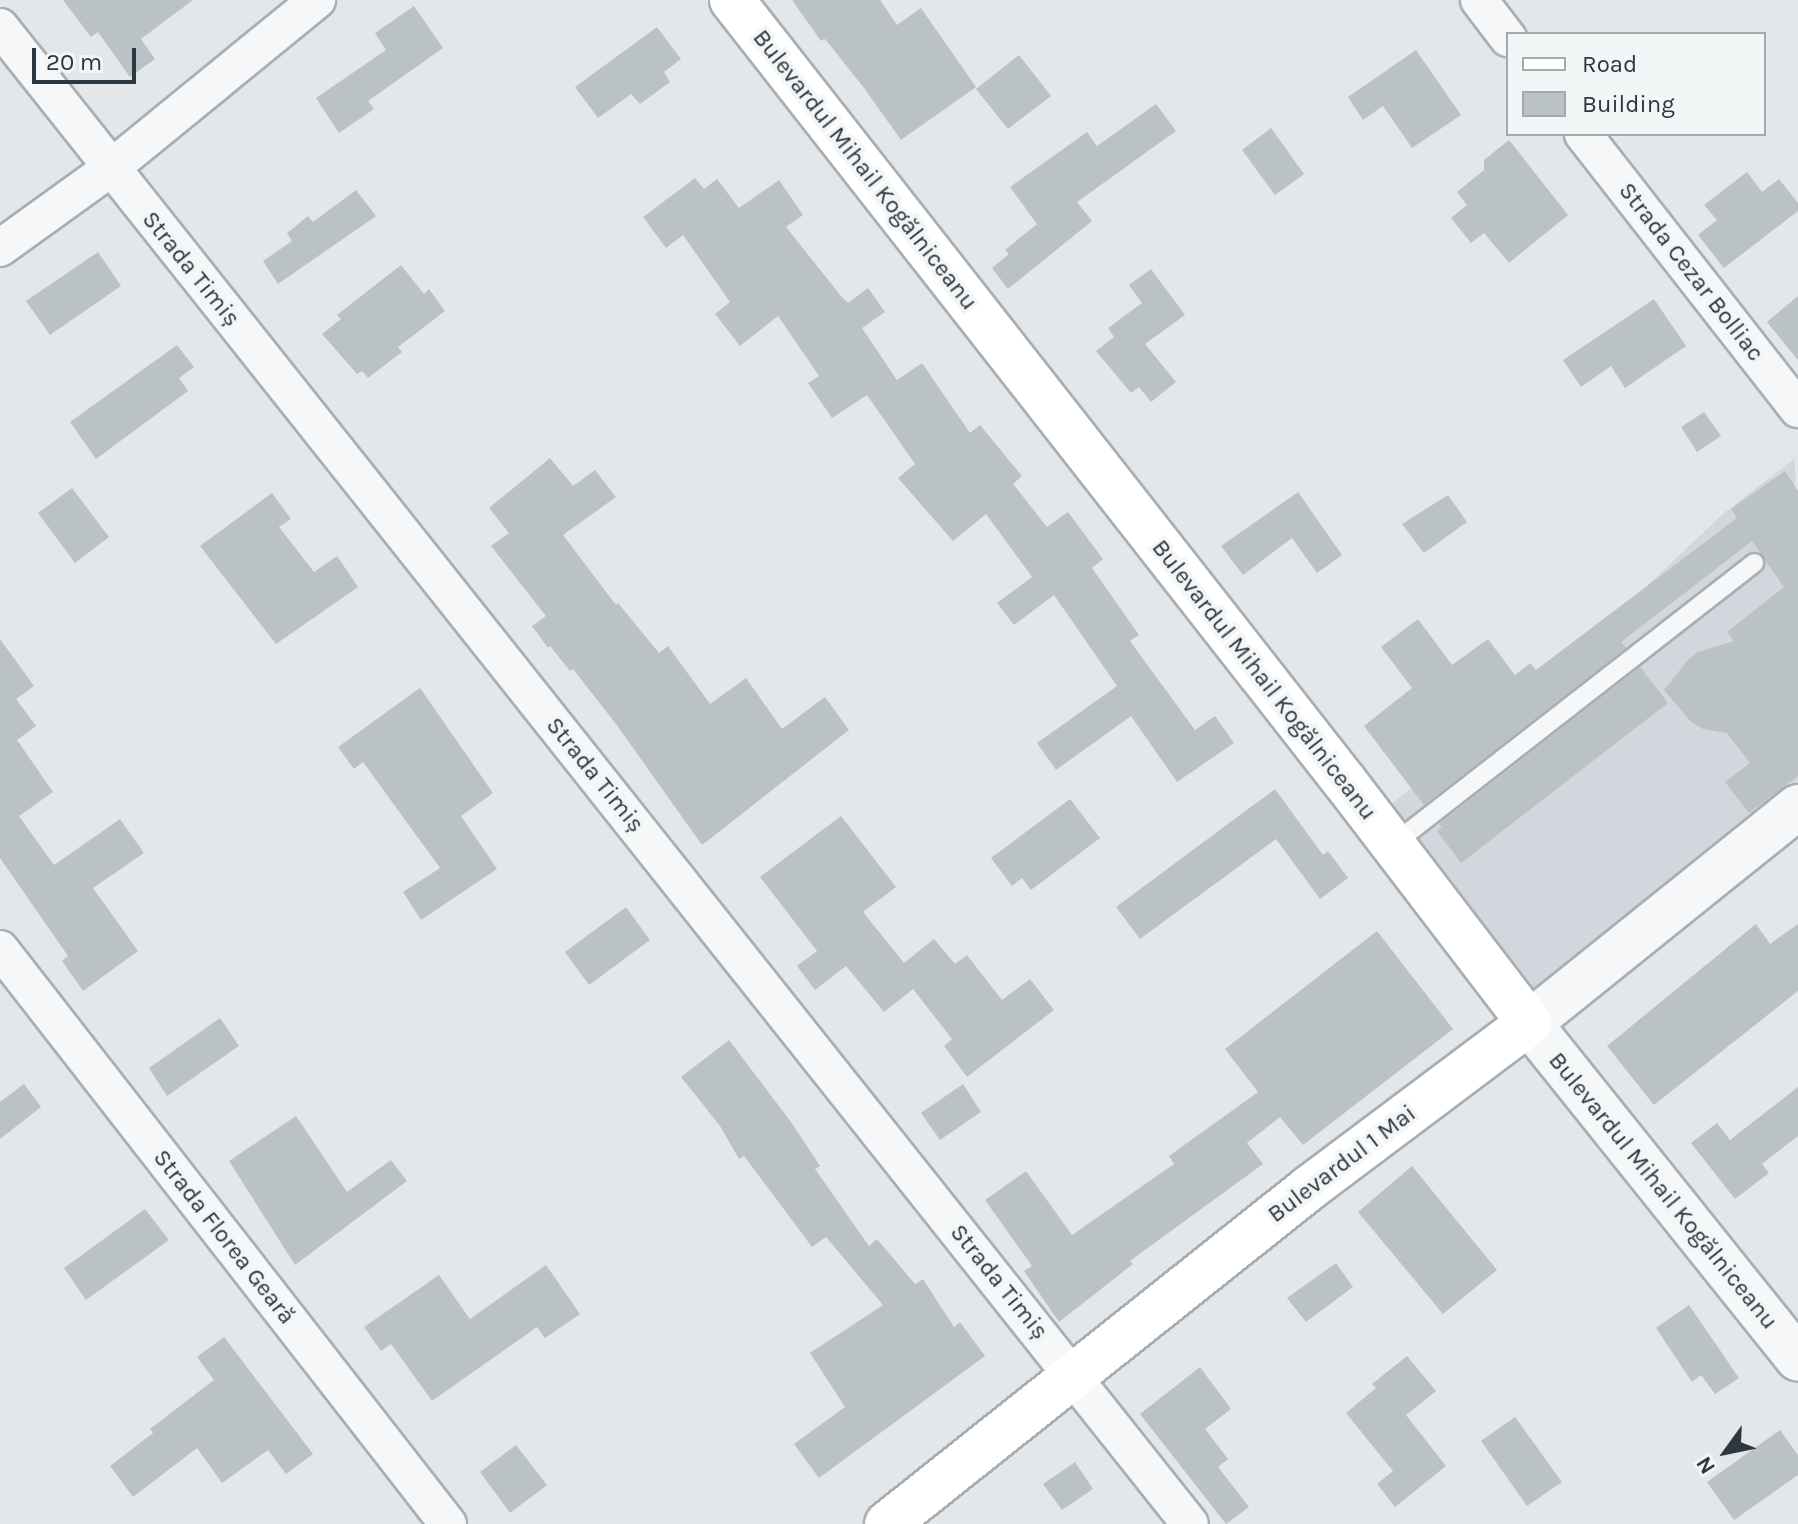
<!DOCTYPE html>
<meta charset="utf-8">
<style>
body{margin:0}
#map{position:relative;width:1798px;height:1524px;overflow:hidden;background:#e3e7ea;font-family:Karla,sans-serif}
div>[style]{position:absolute}
.built>*{inset:0;background:#d1d7dc}
.building>*{inset:0;background:#bbc2c6}
.roads{filter:drop-shadow(2px 0 #a8afb4) drop-shadow(-2px 0 #a8afb4) drop-shadow(0 2px #a8afb4) drop-shadow(0 -2px #a8afb4)}
.service>*{height:18px;margin:-9px;padding:0 9px;transform-origin:9px;border-radius:9px;background:#f5f7f9}
.minor>*{height:36px;margin:-18px;padding:0 18px;transform-origin:18px;border-radius:18px;background:#f5f7f9}
.tertiary>*{height:44px;margin:-22px;padding:0 22px;transform-origin:22px;border-radius:22px;background:#f5f7f9}
.secondary>*{height:44px;margin:-22px;padding:0 22px;transform-origin:22px;border-radius:22px;background:#fff}
span{translate:-50% -50%;white-space:nowrap;text-align:center;line-height:1.15;-webkit-text-stroke:8px #f3f6f7;paint-order:stroke}
.street-label{font-size:24px;color:#2c3841}
.legend{position:absolute;left:1506px;top:32px;width:260px;height:104px;box-sizing:border-box;background:#f3f6f7;border:2px solid #a3aaae;margin:0;padding:10px 14px;list-style:none;font-size:24px;color:#2c3841}
.legend li{display:flex;align-items:center;gap:16px;height:40px}
.legend b{width:40px;border:2px solid #a3aaae}
.north{position:absolute;left:1686px;top:1412px;width:80px;height:80px;-webkit-text-stroke:6px #f3f6f7;paint-order:stroke;rotate:237deg;font-size:22px;font-weight:700;line-height:32px;text-align:center;color:#2c3841}
.north::after{content:'';display:block;margin:auto;width:28px;height:36px;background:#2c3841;clip-path:polygon(50% 0,100% 100%,50% 72%,0 100%)}
.scale{position:absolute;left:32px;top:48px;width:104px;height:36px;box-sizing:border-box;border:4px solid #2c3841;border-top:0;padding-left:10px;font-size:24px;line-height:28px;white-space:nowrap;color:#2c3841;-webkit-text-stroke:6px #f3f6f7;paint-order:stroke}
</style>
<div id="map">
<div class="built">
<i style="clip-path:polygon(1795px 458px,1798px 797px,1529px 1023px,1385px 809px,1552px 676px,1724px 513px)"></i>
</div>
<div class="building">
<i style="clip-path:polygon(63px 0,193px 0,141px 39px,155px 59px,130px 77px,98px 32px,91px 37px)"></i>
<i style="clip-path:polygon(792px 0,880px 0,897px 25px,921px 8px,976px 87px,901px 140px,864px 88px,825px 39px,821px 41px)"></i>
<i style="clip-path:polygon(414px 6px,443px 48px,368px 101px,374px 109px,339px 133px,316px 98px,386px 50px,375px 33px)"></i>
<i style="clip-path:polygon(657px 27px,681px 59px,664px 72px,670px 82px,640px 104px,631px 94px,598px 118px,575px 87px)"></i>
<i style="clip-path:polygon(1416px 50px,1461px 115px,1412px 148px,1383px 106px,1363px 120px,1348px 97px)"></i>
<i style="clip-path:polygon(1019px 55px,1051px 96px,1008px 129px,976px 89px)"></i>
<i style="clip-path:polygon(1156px 104px,1176px 131px,1077px 202px,1092px 221px,1008px 289px,992px 268px,1009px 254px,1005px 250px,1037px 224px,1010px 187px,1087px 132px,1097px 146px)"></i>
<i style="clip-path:polygon(1271px 128px,1304px 174px,1275px 195px,1242px 150px)"></i>
<i style="clip-path:polygon(1509px 140px,1568px 215px,1509px 263px,1484px 233px,1471px 243px,1451px 218px,1467px 205px,1457px 192px,1484px 170px,1484px 160px)"></i>
<i style="clip-path:polygon(1747px 172px,1762px 192px,1779px 179px,1798px 203px,1798px 211px,1724px 268px,1698px 235px,1717px 220px,1704px 205px)"></i>
<i style="clip-path:polygon(695px 178px,704px 189px,717px 179px,739px 208px,779px 180px,803px 215px,786px 227px,841px 296px,848px 303px,868px 288px,885px 312px,862px 328px,897px 380px,922px 363px,970px 433px,980px 425px,1022px 476px,1013px 484px,1047px 527px,1068px 512px,1103px 559px,1092px 568px,1139px 635px,1130px 641px,1195px 730px,1215px 716px,1234px 743px,1177px 782px,1131px 716px,1056px 770px,1037px 743px,1117px 686px,1054px 595px,1014px 625px,997px 603px,1032px 577px,986px 514px,953px 541px,898px 478px,915px 464px,867px 395px,832px 418px,808px 383px,819px 376px,778px 316px,740px 346px,715px 314px,730px 302px,683px 235px,666px 248px,643px 217px)"></i>
<i style="clip-path:polygon(356px 190px,376px 216px,278px 284px,263px 261px,292px 241px,287px 233px,308px 216px,313px 222px)"></i>
<i style="clip-path:polygon(98px 252px,121px 286px,50px 335px,26px 301px)"></i>
<i style="clip-path:polygon(401px 265px,424px 294px,429px 289px,445px 311px,398px 347px,402px 352px,368px 378px,362px 371px,357px 374px,322px 334px,341px 319px,337px 315px)"></i>
<i style="clip-path:polygon(1151px 269px,1185px 315px,1145px 344px,1176px 382px,1151px 402px,1139px 387px,1131px 393px,1096px 351px,1114px 337px,1108px 328px,1142px 303px,1129px 285px)"></i>
<i style="clip-path:polygon(1798px 296px,1798px 360px,1767px 322px)"></i>
<i style="clip-path:polygon(1654px 299px,1686px 346px,1625px 388px,1611px 366px,1581px 387px,1563px 360px)"></i>
<i style="clip-path:polygon(177px 345px,194px 367px,179px 378px,188px 391px,96px 459px,70px 422px)"></i>
<i style="clip-path:polygon(1704px 412px,1721px 436px,1697px 452px,1681px 427px)"></i>
<i style="clip-path:polygon(550px 458px,573px 486px,595px 470px,616px 497px,563px 535px,616px 605px,618px 603px,659px 653px,668px 646px,710px 704px,746px 678px,782px 729px,825px 697px,849px 730px,702px 845px,616px 724px,573px 669px,570px 671px,550px 646px,548px 648px,532px 626px,546px 616px,491px 546px,509px 533px,489px 508px)"></i>
<i style="clip-path:polygon(1785px 471px,1798px 491px,1798px 776px,1749px 813px,1725px 782px,1750px 763px,1727px 733px,1703px 729px,1691px 722px,1664px 690px,1688px 660px,1698px 652px,1734px 641px,1727px 632px,1784px 587px,1752px 541px,1621px 642px,1626px 648px,1424px 805px,1364px 726px,1412px 688px,1381px 647px,1418px 619px,1452px 665px,1488px 639px,1515px 675px,1530px 663px,1536px 670px,1737px 518px,1731px 509px)"></i>
<i style="clip-path:polygon(72px 488px,109px 537px,75px 563px,38px 513px)"></i>
<i style="clip-path:polygon(1298px 492px,1342px 555px,1317px 573px,1292px 538px,1243px 575px,1221px 546px)"></i>
<i style="clip-path:polygon(272px 493px,291px 519px,279px 527px,314px 572px,337px 556px,358px 587px,276px 644px,200px 546px)"></i>
<i style="clip-path:polygon(1448px 495px,1467px 522px,1424px 553px,1402px 524px)"></i>
<i style="clip-path:polygon(0 639px,34px 686px,16px 699px,36px 726px,17px 740px,53px 792px,19px 816px,54px 865px,120px 819px,144px 853px,93px 888px,138px 951px,83px 991px,62px 961px,68px 956px,0 858px)"></i>
<i style="clip-path:polygon(1640px 667px,1668px 703px,1461px 863px,1437px 831px,1442px 827px,1439px 824px)"></i>
<i style="clip-path:polygon(420px 688px,493px 793px,461px 816px,497px 869px,421px 920px,403px 892px,440px 868px,363px 762px,354px 769px,338px 747px)"></i>
<i style="clip-path:polygon(1275px 789px,1323px 855px,1328px 851px,1348px 878px,1320px 899px,1276px 839px,1140px 939px,1116px 907px)"></i>
<i style="clip-path:polygon(1070px 799px,1100px 838px,1031px 890px,1022px 878px,1012px 886px,991px 858px)"></i>
<i style="clip-path:polygon(841px 816px,896px 887px,863px 912px,904px 963px,934px 939px,955px 964px,967px 955px,1002px 1000px,1030px 979px,1054px 1010px,967px 1077px,944px 1046px,952px 1039px,913px 989px,884px 1012px,846px 966px,815px 990px,797px 966px,817px 951px,760px 877px)"></i>
<i style="clip-path:polygon(626px 907px,650px 940px,589px 985px,565px 952px)"></i>
<i style="clip-path:polygon(1756px 924px,1770px 944px,1798px 924px,1798px 991px,1654px 1105px,1607px 1046px)"></i>
<i style="clip-path:polygon(1377px 931px,1453px 1029px,1303px 1145px,1280px 1117px,1247px 1143px,1263px 1164px,1130px 1261px,1133px 1264px,1059px 1322px,1024px 1271px,1032px 1266px,985px 1200px,1026px 1171px,1072px 1235px,1174px 1164px,1169px 1156px,1258px 1092px,1225px 1049px)"></i>
<i style="clip-path:polygon(220px 1018px,239px 1046px,167px 1096px,149px 1068px)"></i>
<i style="clip-path:polygon(729px 1040px,791px 1122px,820px 1166px,815px 1169px,869px 1246px,877px 1239px,915px 1284px,923px 1279px,954px 1327px,960px 1322px,985px 1356px,819px 1478px,794px 1444px,845px 1407px,810px 1353px,883px 1305px,826px 1237px,812px 1247px,744px 1156px,739px 1159px,720px 1126px,681px 1077px)"></i>
<i style="clip-path:polygon(24px 1084px,41px 1107px,0 1139px,0 1102px)"></i>
<i style="clip-path:polygon(963px 1084px,981px 1112px,940px 1140px,921px 1113px)"></i>
<i style="clip-path:polygon(1798px 1087px,1798px 1136px,1762px 1164px,1769px 1173px,1735px 1199px,1691px 1143px,1717px 1123px,1730px 1140px)"></i>
<i style="clip-path:polygon(296px 1116px,347px 1192px,391px 1160px,407px 1181px,295px 1265px,229px 1161px)"></i>
<i style="clip-path:polygon(1412px 1166px,1497px 1270px,1443px 1314px,1358px 1212px)"></i>
<i style="clip-path:polygon(145px 1209px,169px 1240px,86px 1300px,64px 1268px)"></i>
<i style="clip-path:polygon(1336px 1263px,1353px 1287px,1306px 1322px,1287px 1298px)"></i>
<i style="clip-path:polygon(546px 1265px,580px 1314px,545px 1338px,537px 1327px,432px 1401px,391px 1344px,381px 1351px,364px 1327px,439px 1275px,470px 1319px)"></i>
<i style="clip-path:polygon(1689px 1305px,1739px 1378px,1715px 1394px,1701px 1375px,1692px 1382px,1656px 1328px)"></i>
<i style="clip-path:polygon(224px 1337px,313px 1454px,286px 1474px,268px 1450px,222px 1483px,197px 1448px,133px 1497px,110px 1466px,153px 1433px,150px 1429px,214px 1380px,197px 1357px)"></i>
<i style="clip-path:polygon(1407px 1356px,1436px 1391px,1406px 1415px,1446px 1466px,1395px 1507px,1377px 1484px,1393px 1471px,1346px 1413px,1376px 1388px,1372px 1384px)"></i>
<i style="clip-path:polygon(1200px 1367px,1231px 1409px,1205px 1429px,1228px 1459px,1218px 1467px,1249px 1507px,1226px 1524px,1140px 1414px)"></i>
<i style="clip-path:polygon(1515px 1417px,1562px 1482px,1527px 1506px,1481px 1441px)"></i>
<i style="clip-path:polygon(1780px 1430px,1798px 1455px,1798px 1475px,1734px 1520px,1707px 1482px)"></i>
<i style="clip-path:polygon(516px 1445px,547px 1485px,510px 1513px,480px 1472px)"></i>
<i style="clip-path:polygon(1075px 1462px,1093px 1489px,1062px 1510px,1043px 1484px)"></i>
</div>
<div class="roads">
<div class="service">
<i style="left:1392px;top:845px;width:459px;rotate:-37.9deg"></i>
</div>
<div class="minor">
<i style="left:1479px;top:0;width:48px;rotate:52.7deg"></i>
<i style="left:0;top:27px;width:1912px;rotate:51.52deg"></i>
<i style="left:1583px;top:134px;width:349px;rotate:52deg"></i>
<i style="left:0;top:248px;width:137px;rotate:-35.8deg"></i>
<i style="left:111px;top:168px;width:266px;rotate:-39.2deg"></i>
<i style="left:0;top:949px;width:729px;rotate:52.08deg"></i>
</div>
<div class="tertiary">
<i style="left:1798px;top:807px;width:345px;rotate:141.2deg"></i>
<i style="left:1529px;top:1023px;width:430px;rotate:51.3deg"></i>
</div>
<div class="secondary">
<i style="left:732px;top:0;width:994px;rotate:51.91deg"></i>
<i style="left:1345px;top:782px;width:303px;rotate:52.6deg"></i>
<i style="left:1529px;top:1023px;width:276px;rotate:143.1deg"></i>
<i style="left:1308px;top:1189px;width:538px;rotate:141.49deg"></i>
</div>
</div>
<div class="street-label">
<span style="left:865px;top:170px;rotate:52deg">Bulevardul Mihail Kogălniceanu</span>
<span style="left:191px;top:269px;rotate:51deg">Strada Timiș</span>
<span style="left:1691px;top:272px;rotate:52deg">Strada Cezar Bolliac</span>
<span style="left:1264px;top:680px;rotate:52deg">Bulevardul Mihail Kogălniceanu</span>
<span style="left:595px;top:775px;rotate:51deg">Strada Timiș</span>
<span style="left:1342px;top:1164px;rotate:-37deg">Bulevardul 1 Mai</span>
<span style="left:1663px;top:1191px;rotate:51deg">Bulevardul Mihail Kogălniceanu</span>
<span style="left:224px;top:1237px;rotate:52deg">Strada Florea Geară</span>
<span style="left:999px;top:1282px;rotate:51deg">Strada Timiș</span>
</div>
<ul class="legend">
<li><b style="height:10px;background:#fff"></b>Road</li>
<li><b style="height:22px;background:#bbc2c6"></b>Building</li>
</ul>
<div class="north">N</div>
<div class="scale">20 m</div>
</div>
